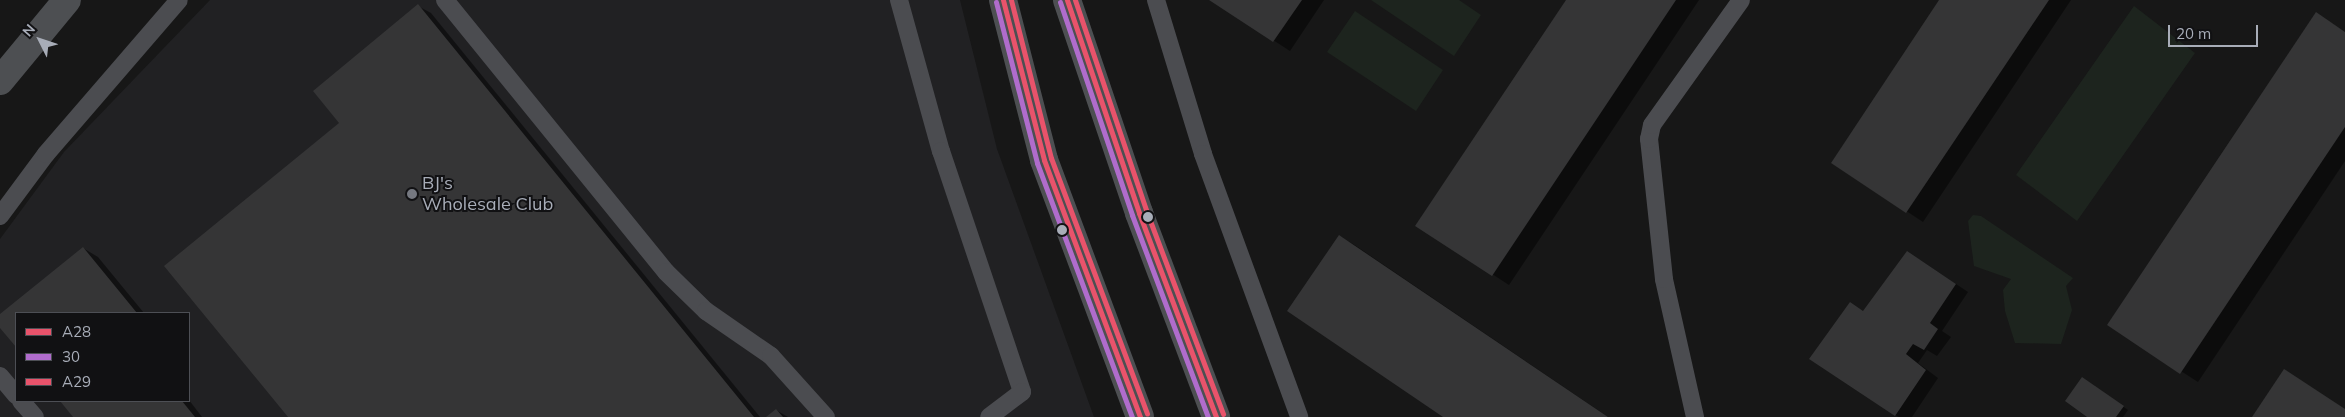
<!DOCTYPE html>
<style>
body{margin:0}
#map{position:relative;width:2345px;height:417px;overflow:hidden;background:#171717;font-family:Mulish,sans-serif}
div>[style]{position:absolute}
.built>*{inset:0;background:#212123}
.green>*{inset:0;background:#1d241e}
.shadow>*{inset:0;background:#0007}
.building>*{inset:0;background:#353536}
.service>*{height:18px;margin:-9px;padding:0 9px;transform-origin:9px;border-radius:9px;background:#4b4c50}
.primary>*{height:28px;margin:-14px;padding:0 14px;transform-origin:14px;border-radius:14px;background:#4d4f52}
.bus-1>*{height:5px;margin:-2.5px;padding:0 2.5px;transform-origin:2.5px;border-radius:2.5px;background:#e9536b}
.bus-2>*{height:5px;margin:-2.5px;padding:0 2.5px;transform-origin:2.5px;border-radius:2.5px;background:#b06ccc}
.bus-3>*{height:5px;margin:-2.5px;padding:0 2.5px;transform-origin:2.5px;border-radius:2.5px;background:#e9536b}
.dots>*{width:14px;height:14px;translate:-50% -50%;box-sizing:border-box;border:2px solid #111113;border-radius:50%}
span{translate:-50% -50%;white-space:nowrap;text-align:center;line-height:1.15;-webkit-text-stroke:4px #111113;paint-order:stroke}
.poi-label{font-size:18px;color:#a8adb8}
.left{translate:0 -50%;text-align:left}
.legend{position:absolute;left:15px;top:312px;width:175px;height:90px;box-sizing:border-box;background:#111113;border:1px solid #4d4f55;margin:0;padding:6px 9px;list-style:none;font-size:15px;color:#a8adb8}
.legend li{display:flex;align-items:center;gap:10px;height:25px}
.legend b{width:25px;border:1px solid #4d4f55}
.north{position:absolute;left:15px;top:15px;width:50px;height:50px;-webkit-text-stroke:4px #111113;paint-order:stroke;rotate:311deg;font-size:14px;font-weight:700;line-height:20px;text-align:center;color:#a8adb8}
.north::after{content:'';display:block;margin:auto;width:18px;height:22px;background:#a8adb8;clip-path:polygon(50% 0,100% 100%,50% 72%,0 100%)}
.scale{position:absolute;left:2168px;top:25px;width:90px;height:22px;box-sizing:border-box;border:2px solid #a8adb8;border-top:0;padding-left:6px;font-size:15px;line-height:18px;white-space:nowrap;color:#a8adb8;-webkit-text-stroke:4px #111113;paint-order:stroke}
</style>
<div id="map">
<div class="built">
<i style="clip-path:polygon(evenodd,210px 0,960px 0,997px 149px,1094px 417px,0 417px,0 239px,64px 152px,210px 0,16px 313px,189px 313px,189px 401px,16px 401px,16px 313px)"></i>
</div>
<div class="green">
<i style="clip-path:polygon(1371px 0,1459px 0,1481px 15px,1454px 56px)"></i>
<i style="clip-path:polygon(2134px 6px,2195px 53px,2077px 221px,2016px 175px)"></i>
<i style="clip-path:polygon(1355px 11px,1443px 70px,1416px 111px,1327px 52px)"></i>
<i style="clip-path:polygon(1973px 215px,1981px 216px,2073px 278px,2066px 286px,2072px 310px,2061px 344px,2015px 343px,2005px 311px,2003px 290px,2011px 279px,1974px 266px,1968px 221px)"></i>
</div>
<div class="shadow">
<i style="clip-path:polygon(1212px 0,1324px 0,1290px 51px)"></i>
<i style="clip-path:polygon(1567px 0,1699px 0,1509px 285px,1417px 225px)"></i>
<i style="clip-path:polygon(1941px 0,2071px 0,1923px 222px,1832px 162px)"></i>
<i style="clip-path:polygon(418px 6px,431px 13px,760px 417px,289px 417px,341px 123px)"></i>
<i style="clip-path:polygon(2316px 14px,2345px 32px,2345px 161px,2198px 382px,2109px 325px)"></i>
<i style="clip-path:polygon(1340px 236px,1356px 246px,1608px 417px,1445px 417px)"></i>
<i style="clip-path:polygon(83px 248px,98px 257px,144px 313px,16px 313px,16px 346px,0 326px,0 316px)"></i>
<i style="clip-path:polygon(1920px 260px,1968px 292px,1942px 331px,1951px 337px,1937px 356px,1927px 350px,1918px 363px,1938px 378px,1912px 417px,1899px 417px,1895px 415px,1851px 304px,1864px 312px)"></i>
<i style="clip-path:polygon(2088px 382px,2128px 410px,2123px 417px,2089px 417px)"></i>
<i style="clip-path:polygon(189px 400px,202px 417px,75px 417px,61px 401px)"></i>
<i style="clip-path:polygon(776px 410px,788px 417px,768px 417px)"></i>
</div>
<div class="building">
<i style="clip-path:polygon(1209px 0,1302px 0,1273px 42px)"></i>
<i style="clip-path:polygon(1566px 0,1676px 0,1492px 276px,1415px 226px)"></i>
<i style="clip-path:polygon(1939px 0,2049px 0,1906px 213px,1831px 163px)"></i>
<i style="clip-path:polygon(418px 4px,754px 417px,288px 417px,164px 266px,339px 123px,313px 91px)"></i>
<i style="clip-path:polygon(2316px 12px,2345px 32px,2345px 127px,2180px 374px,2107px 325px)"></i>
<i style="clip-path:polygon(1339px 235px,1608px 417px,1443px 417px,1287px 311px)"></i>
<i style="clip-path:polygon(83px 247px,137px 313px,16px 313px,16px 347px,0 328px,0 314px)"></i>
<i style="clip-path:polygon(1907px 251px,1956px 284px,1930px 323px,1938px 329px,1924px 350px,1913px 344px,1906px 354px,1926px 370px,1895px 416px,1809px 359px,1850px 302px,1863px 311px)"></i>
<i style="clip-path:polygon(2284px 369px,2345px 409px,2345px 417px,2252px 417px)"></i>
<i style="clip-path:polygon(2082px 377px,2124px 406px,2116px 417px,2087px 417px,2065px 401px)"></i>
<i style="clip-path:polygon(60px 401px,182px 401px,195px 417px,73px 417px)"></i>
<i style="clip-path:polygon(776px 409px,783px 417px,766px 417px)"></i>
</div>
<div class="service">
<i style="left:445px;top:0;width:350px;rotate:50.9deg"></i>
<i style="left:666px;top:272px;width:56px;rotate:44.3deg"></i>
<i style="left:706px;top:311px;width:79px;rotate:34.7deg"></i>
<i style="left:771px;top:356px;width:82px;rotate:48deg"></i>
<i style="left:899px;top:0;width:157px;rotate:74.5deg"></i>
<i style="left:941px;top:151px;width:254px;rotate:71.4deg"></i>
<i style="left:1022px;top:392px;width:41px;rotate:142.9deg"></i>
<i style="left:1156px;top:0;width:161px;rotate:73deg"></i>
<i style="left:1203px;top:154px;width:280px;rotate:69.9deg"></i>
<i style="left:0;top:216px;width:77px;rotate:-53.4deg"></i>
<i style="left:46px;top:154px;width:203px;rotate:-49.2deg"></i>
<i style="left:0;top:376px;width:25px;rotate:50deg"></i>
<i style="left:21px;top:401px;width:21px;rotate:49deg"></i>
<i style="left:1695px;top:417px;width:141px;rotate:-102.7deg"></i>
<i style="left:1664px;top:279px;width:141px;rotate:-96.1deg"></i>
<i style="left:1649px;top:139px;width:14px;rotate:-78deg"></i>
<i style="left:1652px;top:125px;width:153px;rotate:-54.5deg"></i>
</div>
<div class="primary">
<i style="left:1003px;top:0;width:165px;rotate:75.6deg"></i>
<i style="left:1044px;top:160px;width:274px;rotate:69.5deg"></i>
<i style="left:1067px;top:0;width:225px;rotate:71.3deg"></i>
<i style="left:1139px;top:213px;width:218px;rotate:69.3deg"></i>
<i style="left:0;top:81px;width:105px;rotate:-50.4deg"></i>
</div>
<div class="bus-1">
<i style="left:1003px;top:0;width:165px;rotate:75.6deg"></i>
<i style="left:1044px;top:160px;width:274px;rotate:69.5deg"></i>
<i style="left:1067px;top:0;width:225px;rotate:71.3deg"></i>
<i style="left:1139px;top:213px;width:218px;rotate:69.3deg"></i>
</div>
<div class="bus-2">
<i style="left:996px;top:2px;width:166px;rotate:75.7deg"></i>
<i style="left:1037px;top:163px;width:271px;rotate:69.5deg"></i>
<i style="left:1060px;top:2px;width:225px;rotate:71.3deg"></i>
<i style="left:1132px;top:215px;width:216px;rotate:69.4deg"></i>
</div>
<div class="bus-3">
<i style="left:1011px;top:0;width:163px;rotate:75.8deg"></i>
<i style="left:1051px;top:158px;width:273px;rotate:69.4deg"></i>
<i style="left:1075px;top:0;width:222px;rotate:71.3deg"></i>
<i style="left:1146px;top:210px;width:218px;rotate:69.3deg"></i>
</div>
<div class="dots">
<i style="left:412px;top:194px;background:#757880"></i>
<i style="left:1148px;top:217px;background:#a8adb8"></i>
<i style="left:1062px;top:230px;background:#a8adb8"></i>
</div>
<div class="poi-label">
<span class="left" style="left:422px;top:194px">BJ's<br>Wholesale Club</span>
</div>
<ul class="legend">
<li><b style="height:6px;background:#e9536b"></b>A28</li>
<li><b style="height:6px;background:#b06ccc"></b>30</li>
<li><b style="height:6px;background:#e9536b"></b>A29</li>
</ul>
<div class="north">N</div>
<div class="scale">20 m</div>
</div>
